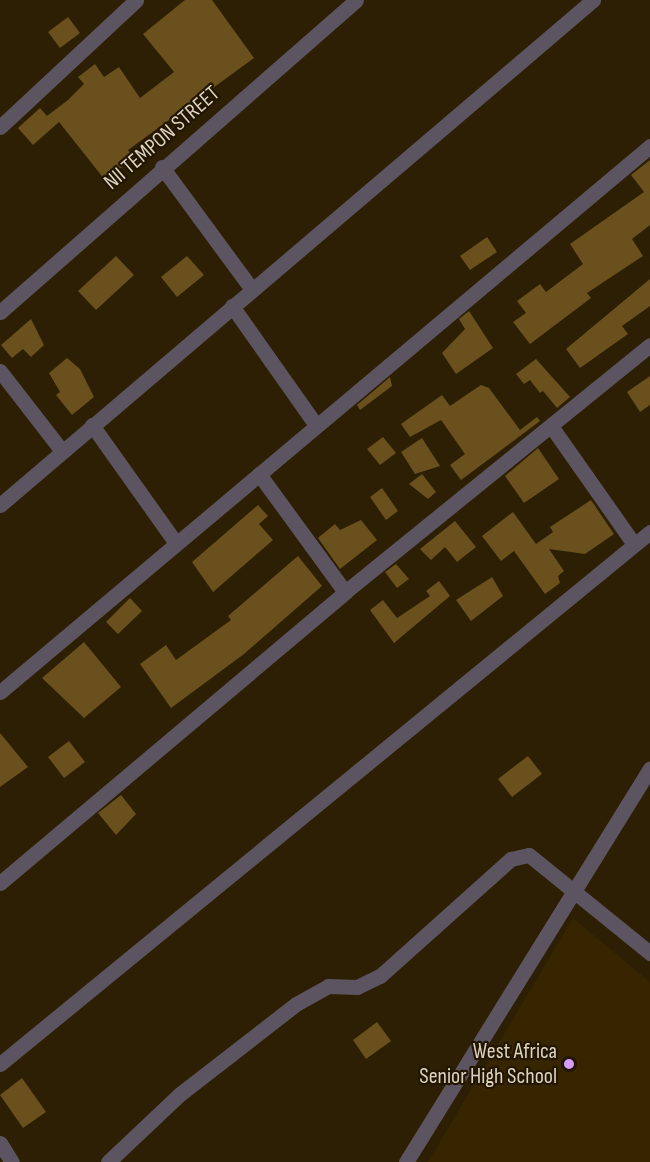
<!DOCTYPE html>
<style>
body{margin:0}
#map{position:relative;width:650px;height:1162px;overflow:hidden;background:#2d1f03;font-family:"Sofia Sans Condensed",sans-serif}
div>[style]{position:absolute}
.built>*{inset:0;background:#372500}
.building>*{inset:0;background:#69501c}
.street>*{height:15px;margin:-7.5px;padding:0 7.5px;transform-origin:7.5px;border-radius:7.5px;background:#5c5561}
.dots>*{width:16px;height:16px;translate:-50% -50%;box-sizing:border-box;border:3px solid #231600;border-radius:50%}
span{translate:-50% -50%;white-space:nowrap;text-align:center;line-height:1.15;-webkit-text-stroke:4.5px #231600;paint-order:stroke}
.street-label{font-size:22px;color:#dcd3c3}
.poi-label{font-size:22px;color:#dcd3c3}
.right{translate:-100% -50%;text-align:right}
</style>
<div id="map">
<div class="built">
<i style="clip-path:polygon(573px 918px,650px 982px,650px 1162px,428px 1162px)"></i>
</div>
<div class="building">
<i style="clip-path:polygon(185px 0,212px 0,254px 58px,128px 150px,134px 158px,105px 180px,59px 122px,33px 145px,18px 128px,40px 108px,47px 116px,68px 100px,84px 84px,78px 77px,95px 64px,104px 77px,119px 67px,140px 98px,174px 72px,143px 34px)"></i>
<i style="clip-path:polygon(68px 17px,80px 33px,60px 48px,48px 32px)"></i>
<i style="clip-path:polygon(650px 160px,650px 225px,632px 239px,643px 256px,587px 293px,591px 298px,530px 344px,513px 322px,526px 313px,517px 301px,540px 284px,546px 292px,583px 264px,570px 244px,644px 192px,631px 175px)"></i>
<i style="clip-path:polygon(487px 237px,497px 252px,470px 270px,460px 256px)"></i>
<i style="clip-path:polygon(116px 256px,134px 275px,96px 310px,78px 291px)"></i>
<i style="clip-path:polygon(187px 256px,204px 275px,177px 297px,161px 277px)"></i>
<i style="clip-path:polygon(650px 279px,650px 306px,622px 326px,628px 334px,580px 368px,566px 349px)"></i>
<i style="clip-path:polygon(469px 311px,493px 348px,456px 374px,442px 353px,465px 329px,459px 319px)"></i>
<i style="clip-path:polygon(31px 319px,44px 345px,31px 357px,23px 349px,12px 358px,1px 345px)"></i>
<i style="clip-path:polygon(67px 358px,80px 369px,94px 397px,72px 415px,56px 395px,60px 392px,49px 373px)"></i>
<i style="clip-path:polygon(536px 359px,570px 397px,557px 408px,543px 391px,540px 393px,530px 380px,524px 384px,516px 374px)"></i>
<i style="clip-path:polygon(650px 376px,650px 405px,640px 412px,627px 392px)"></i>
<i style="clip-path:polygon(390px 377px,392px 386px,360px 410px,357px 405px)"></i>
<i style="clip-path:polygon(481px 385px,489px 388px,520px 430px,537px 417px,540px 421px,461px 480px,450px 465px,465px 454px,441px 420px,410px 437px,401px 424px,442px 395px,450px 406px)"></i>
<i style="clip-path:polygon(383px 437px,396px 453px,380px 465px,367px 449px)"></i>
<i style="clip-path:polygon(422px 438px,440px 466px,415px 474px,401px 452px)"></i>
<i style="clip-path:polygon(538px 448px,559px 479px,524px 503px,505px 476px)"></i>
<i style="clip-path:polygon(422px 474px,436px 492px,428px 499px,409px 484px)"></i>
<i style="clip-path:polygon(382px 488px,398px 511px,386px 520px,370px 497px)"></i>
<i style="clip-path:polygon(591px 500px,614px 534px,585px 554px,549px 549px,564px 571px,558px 576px,560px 583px,545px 594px,514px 551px,501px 561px,482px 536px,513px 512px,536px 544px,553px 532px,550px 527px)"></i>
<i style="clip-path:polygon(258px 505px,268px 516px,259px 524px,273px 540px,213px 592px,192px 562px)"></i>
<i style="clip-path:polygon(361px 520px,377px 540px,340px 569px,318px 538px,335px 524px,340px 530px)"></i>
<i style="clip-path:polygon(455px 521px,476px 547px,457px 562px,445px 547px,431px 560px,420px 549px)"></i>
<i style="clip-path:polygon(298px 556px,322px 586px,244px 654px,171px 708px,140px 664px,166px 645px,176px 660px,231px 620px,228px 616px)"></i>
<i style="clip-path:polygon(396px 564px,409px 579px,397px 588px,385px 572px)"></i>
<i style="clip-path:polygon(492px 577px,503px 596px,471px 621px,456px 600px)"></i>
<i style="clip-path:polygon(439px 581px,450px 596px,394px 643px,370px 610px,383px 600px,397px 618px,430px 596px,426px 591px)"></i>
<i style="clip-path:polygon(130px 598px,142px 611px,118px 634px,106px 622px)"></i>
<i style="clip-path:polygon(84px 642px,121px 687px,84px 718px,42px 678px)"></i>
<i style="clip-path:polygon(0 733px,28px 767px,0 787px)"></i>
<i style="clip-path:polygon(69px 741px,85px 762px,64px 778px,48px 757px)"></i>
<i style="clip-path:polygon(528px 756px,542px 774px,512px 797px,498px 779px)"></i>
<i style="clip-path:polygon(121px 795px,136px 814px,116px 835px,98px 813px)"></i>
<i style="clip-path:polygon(377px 1022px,391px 1041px,366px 1059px,353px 1040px)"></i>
<i style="clip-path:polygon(22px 1078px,46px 1112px,23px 1128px,0 1095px)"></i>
</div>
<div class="street">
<i style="left:0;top:127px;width:186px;rotate:-43deg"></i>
<i style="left:162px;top:167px;width:150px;rotate:53.7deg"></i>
<i style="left:232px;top:306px;width:146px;rotate:54.8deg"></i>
<i style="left:0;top:312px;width:473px;rotate:-41.2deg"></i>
<i style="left:0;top:371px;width:101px;rotate:52.2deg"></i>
<i style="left:92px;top:425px;width:145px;rotate:54.6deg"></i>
<i style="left:551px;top:426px;width:144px;rotate:54.9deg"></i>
<i style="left:259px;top:474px;width:146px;rotate:53.9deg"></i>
<i style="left:0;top:505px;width:779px;rotate:-40.42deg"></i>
<i style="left:0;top:692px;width:849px;rotate:-40.03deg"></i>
<i style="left:0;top:883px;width:451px;rotate:-40.1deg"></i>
<i style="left:345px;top:592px;width:392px;rotate:-39deg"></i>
<i style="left:0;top:1064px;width:840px;rotate:-39.3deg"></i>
<i style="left:0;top:1143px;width:22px;rotate:58deg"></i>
<i style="left:108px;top:1162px;width:99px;rotate:-43.4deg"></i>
<i style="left:180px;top:1094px;width:147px;rotate:-37.8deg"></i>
<i style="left:296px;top:1004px;width:37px;rotate:-29deg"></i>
<i style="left:328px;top:986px;width:29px;rotate:2deg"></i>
<i style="left:357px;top:987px;width:25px;rotate:-26deg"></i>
<i style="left:380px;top:976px;width:176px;rotate:-41.8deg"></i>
<i style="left:511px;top:859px;width:18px;rotate:-13deg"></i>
<i style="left:529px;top:855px;width:156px;rotate:39deg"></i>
<i style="left:406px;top:1162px;width:463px;rotate:-58.2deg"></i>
</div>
<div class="dots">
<i style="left:569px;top:1064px;background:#d49cfc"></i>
</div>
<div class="street-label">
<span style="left:162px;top:138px;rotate:-41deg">NII TEMPON STREET</span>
</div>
<div class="poi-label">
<span class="right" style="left:557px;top:1064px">West Africa<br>Senior High School</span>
</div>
</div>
